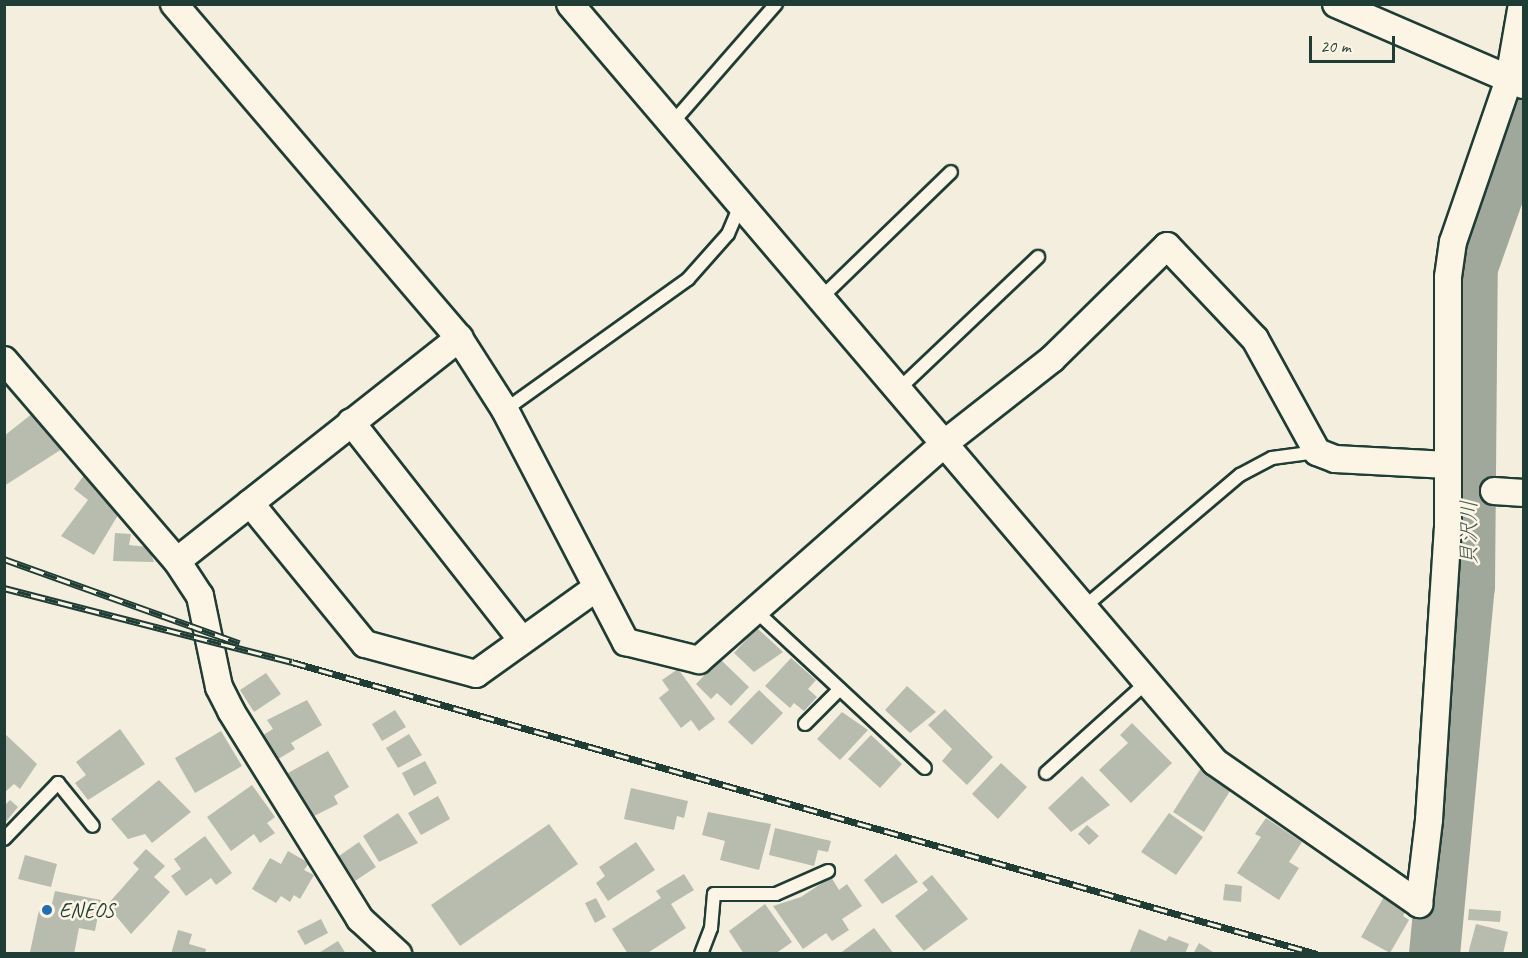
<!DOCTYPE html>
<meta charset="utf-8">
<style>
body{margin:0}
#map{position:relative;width:1528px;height:958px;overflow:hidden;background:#f3eede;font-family:Caveat,"Klee One",sans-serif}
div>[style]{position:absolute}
.river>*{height:51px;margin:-25.5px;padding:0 25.5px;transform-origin:25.5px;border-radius:25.5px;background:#a0a89b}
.building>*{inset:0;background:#b8bcae}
.roads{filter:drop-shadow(2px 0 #1f3d34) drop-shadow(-2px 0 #1f3d34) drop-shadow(0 2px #1f3d34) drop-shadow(0 -2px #1f3d34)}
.service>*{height:12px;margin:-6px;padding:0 6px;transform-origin:6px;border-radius:6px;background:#fcf5e5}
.minor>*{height:26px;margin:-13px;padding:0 13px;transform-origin:13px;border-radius:13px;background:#fcf5e5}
.rail>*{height:7px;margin-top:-3.5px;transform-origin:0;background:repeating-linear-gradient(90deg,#fcf5e5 0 14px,#1f3d34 0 28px);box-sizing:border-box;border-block:2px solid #1f3d34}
.dots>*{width:16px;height:16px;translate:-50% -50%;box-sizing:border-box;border:3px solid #fcf5e5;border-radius:50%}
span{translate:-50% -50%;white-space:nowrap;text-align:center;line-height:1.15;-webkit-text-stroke:5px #fcf5e5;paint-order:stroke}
.poi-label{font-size:21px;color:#1f3d34}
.left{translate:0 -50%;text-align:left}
.water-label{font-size:22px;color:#465d53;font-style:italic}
.frame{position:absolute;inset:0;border:6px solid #1f3d34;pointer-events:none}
.scale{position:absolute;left:1309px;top:36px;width:86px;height:27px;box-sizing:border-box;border:3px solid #1f3d34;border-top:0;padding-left:8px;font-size:18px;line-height:21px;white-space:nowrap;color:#1f3d34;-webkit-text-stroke:4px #fcf5e5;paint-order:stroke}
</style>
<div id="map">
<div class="river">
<i style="left:1434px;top:954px;width:370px;rotate:-84.6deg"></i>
<i style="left:1469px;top:586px;width:319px;rotate:-89.5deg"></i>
<i style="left:1472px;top:267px;width:156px;rotate:-70.5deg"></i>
</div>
<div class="building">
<i style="clip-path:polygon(33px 413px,62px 449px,4px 486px,4px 436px)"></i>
<i style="clip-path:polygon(85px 474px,100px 485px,95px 491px,121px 510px,94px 555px,61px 536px,88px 500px,74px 489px)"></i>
<i style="clip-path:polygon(115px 533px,131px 534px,129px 545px,148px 547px,154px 562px,113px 561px)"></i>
<i style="clip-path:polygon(757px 628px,783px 652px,754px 672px,734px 653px)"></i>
<i style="clip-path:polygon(791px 658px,816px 680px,808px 689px,817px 697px,804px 711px,794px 703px,790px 708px,765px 686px)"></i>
<i style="clip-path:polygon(720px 659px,749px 687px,731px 706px,717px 693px,711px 699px,696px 684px)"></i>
<i style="clip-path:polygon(678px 669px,715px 719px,699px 731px,691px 720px,681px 728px,659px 698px,669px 690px,662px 680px)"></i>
<i style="clip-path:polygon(266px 673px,281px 694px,254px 712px,240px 690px)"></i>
<i style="clip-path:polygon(907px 686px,936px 712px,910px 733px,885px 710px)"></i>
<i style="clip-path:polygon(759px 690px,783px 713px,752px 745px,728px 722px)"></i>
<i style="clip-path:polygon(307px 700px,322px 725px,291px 743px,295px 749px,278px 759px,263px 735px,273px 729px,267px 720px)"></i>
<i style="clip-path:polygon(945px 709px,993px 757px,967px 785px,942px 761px,952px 749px,928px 725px)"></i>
<i style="clip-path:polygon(395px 710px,406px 727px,382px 741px,372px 724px)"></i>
<i style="clip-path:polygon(842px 712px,868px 730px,840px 760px,817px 739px)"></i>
<i style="clip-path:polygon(1132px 723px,1172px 763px,1131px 803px,1099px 770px,1128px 743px,1120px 735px)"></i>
<i style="clip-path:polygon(120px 729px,145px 764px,88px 800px,75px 783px,86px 775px,76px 762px)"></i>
<i style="clip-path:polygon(221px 731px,242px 766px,195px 793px,175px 758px)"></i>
<i style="clip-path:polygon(4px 733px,37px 764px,20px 789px,14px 784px,4px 793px)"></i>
<i style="clip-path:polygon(409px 734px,422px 755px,398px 768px,386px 748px)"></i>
<i style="clip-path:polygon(871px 735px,902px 764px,880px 788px,848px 759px)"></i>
<i style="clip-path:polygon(328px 751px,349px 787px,334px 796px,338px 804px,312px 817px,288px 773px)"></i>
<i style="clip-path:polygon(425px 761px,437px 783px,414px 796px,402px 773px)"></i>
<i style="clip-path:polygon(1001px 763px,1027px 787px,998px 819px,972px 794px)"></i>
<i style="clip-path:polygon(1201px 768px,1232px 788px,1204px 832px,1173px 812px)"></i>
<i style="clip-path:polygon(1082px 776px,1110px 805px,1071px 832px,1048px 808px)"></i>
<i style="clip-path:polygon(159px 780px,191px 812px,152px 843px,145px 834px,128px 839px,111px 819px)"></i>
<i style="clip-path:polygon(252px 785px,275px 817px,267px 823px,275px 833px,260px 843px,254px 834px,231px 851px,207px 817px)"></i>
<i style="clip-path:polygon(631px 788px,688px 801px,684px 818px,677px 816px,674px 830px,624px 819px)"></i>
<i style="clip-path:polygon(438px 796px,450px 819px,421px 835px,408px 813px)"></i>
<i style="clip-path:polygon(10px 800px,18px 807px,4px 824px,4px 806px)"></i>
<i style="clip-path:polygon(708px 812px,771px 824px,759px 870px,720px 860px,725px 841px,702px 835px)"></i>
<i style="clip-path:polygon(398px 813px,418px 843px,379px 862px,363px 836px)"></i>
<i style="clip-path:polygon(1169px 813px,1203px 837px,1176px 875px,1141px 852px)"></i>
<i style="clip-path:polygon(1266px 818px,1302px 842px,1289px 862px,1299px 868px,1279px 900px,1237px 873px,1261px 837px,1255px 834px)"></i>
<i style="clip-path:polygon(549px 824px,578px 864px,460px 946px,431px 905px)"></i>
<i style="clip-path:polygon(1087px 825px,1099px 836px,1089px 845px,1078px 834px)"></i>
<i style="clip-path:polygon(775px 828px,831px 841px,828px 852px,818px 850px,814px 866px,769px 855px)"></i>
<i style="clip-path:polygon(205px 836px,232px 873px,216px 885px,211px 878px,186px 896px,171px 876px,181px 869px,174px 859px)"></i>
<i style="clip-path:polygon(359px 842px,376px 867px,355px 881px,339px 856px)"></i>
<i style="clip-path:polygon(636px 842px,655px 870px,608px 901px,596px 883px,605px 876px,599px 867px)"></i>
<i style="clip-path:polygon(146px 849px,165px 866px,154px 877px,170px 892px,131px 934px,107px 905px,139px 869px,133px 863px)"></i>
<i style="clip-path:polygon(288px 851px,309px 863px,304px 870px,314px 875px,300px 899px,294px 895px,290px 902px,281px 896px,276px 903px,252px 889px,270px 858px,281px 864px)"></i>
<i style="clip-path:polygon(896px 854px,918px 882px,882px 904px,864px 880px)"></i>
<i style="clip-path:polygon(25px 855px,57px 864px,51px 887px,18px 879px)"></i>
<i style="clip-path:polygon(684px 874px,694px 890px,671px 904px,686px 928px,646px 954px,628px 954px,612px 929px,661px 898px,656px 891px)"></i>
<i style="clip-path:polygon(932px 875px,968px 919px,924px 951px,895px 916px,928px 890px,922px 883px)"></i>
<i style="clip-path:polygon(831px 877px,839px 890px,847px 884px,862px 906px,842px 919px,849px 930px,832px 941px,826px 933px,803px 949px,773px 906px,801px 897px)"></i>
<i style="clip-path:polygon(1225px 884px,1242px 886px,1241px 902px,1223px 900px)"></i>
<i style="clip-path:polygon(55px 891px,101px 900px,95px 931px,79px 928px,74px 954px,30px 952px,39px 910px,50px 912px)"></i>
<i style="clip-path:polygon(1385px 895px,1407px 908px,1403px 916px,1409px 920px,1390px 953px,1361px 937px)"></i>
<i style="clip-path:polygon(596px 898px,606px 917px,595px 923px,585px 903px)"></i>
<i style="clip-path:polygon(765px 904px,792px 942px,775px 954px,744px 954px,729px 931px)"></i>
<i style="clip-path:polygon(1469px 909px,1501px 911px,1500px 922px,1468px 920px)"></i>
<i style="clip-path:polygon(321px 919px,328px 933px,305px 945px,297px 931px)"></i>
<i style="clip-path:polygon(1476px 924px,1508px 932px,1503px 954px,1468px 954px)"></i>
<i style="clip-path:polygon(874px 928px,894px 954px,839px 954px)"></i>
<i style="clip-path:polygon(1139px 929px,1166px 941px,1169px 936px,1189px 944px,1185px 954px,1129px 954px)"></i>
<i style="clip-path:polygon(178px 930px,192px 934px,189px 944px,206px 949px,205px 954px,171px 954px)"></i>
<i style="clip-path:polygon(338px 941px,346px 954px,317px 954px)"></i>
<i style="clip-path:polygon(1199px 943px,1216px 954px,1193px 954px)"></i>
</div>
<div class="roads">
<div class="service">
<i style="left:674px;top:121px;width:155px;rotate:-48.9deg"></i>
<i style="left:823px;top:296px;width:178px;rotate:-44.1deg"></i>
<i style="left:901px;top:387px;width:189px;rotate:-43.5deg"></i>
<i style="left:505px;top:410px;width:225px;rotate:-35.6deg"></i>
<i style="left:688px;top:279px;width:60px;rotate:-48.4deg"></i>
<i style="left:728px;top:234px;width:34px;rotate:-67deg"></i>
<i style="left:1083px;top:608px;width:206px;rotate:-40.3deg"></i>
<i style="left:1240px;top:475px;width:36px;rotate:-28deg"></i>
<i style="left:1272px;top:458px;width:45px;rotate:-7.6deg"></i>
<i style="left:757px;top:612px;width:229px;rotate:42.9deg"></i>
<i style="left:805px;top:724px;width:49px;rotate:-45deg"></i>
<i style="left:1046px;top:773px;width:136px;rotate:-42deg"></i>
<i style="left:4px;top:839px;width:78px;rotate:-46deg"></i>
<i style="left:58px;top:783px;width:55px;rotate:50.9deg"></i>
<i style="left:701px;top:954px;width:28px;rotate:-69deg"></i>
<i style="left:711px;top:928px;width:34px;rotate:-85deg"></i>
<i style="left:714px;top:894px;width:62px"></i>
<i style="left:776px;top:894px;width:57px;rotate:-23.9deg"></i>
</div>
<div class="minor">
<i style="left:174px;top:4px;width:439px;rotate:49.5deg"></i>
<i style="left:459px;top:338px;width:85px;rotate:57.4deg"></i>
<i style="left:505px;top:410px;width:262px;rotate:62.5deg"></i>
<i style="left:626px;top:642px;width:75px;rotate:13.9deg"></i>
<i style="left:699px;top:660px;width:328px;rotate:-41.4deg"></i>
<i style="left:945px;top:443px;width:136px;rotate:-38.1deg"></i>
<i style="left:1052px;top:359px;width:161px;rotate:-44.5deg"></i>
<i style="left:1167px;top:246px;width:128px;rotate:46.6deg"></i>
<i style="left:1255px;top:339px;width:129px;rotate:61.2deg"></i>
<i style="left:1317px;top:452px;width:19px;rotate:21deg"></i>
<i style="left:1335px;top:459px;width:113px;rotate:3deg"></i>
<i style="left:570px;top:4px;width:995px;rotate:49.6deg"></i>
<i style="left:1215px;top:762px;width:249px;rotate:34.8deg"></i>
<i style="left:1419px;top:904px;width:85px;rotate:-83.2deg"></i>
<i style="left:1429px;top:820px;width:291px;rotate:-86.3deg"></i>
<i style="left:1448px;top:530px;width:253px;rotate:-90deg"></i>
<i style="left:1448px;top:277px;width:35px;rotate:-82deg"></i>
<i style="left:1453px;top:242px;width:172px;rotate:-71deg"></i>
<i style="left:1509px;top:79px;width:76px;rotate:-80.2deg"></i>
<i style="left:1336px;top:4px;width:204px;rotate:23.4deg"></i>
<i style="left:4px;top:360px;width:265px;rotate:49.3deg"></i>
<i style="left:177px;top:561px;width:42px;rotate:56.7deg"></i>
<i style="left:200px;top:596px;width:93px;rotate:78.2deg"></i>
<i style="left:219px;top:687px;width:27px;rotate:63deg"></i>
<i style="left:231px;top:711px;width:245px;rotate:58.2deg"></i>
<i style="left:360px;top:919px;width:52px;rotate:42.6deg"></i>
<i style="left:351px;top:422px;width:277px;rotate:51.9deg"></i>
<i style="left:1494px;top:491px;width:30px;rotate:4deg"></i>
<i style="left:250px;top:503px;width:182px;rotate:50.8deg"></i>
<i style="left:365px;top:644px;width:115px;rotate:15.1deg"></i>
<i style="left:476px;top:674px;width:148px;rotate:-35.6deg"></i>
<i style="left:177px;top:561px;width:360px;rotate:-38.3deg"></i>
</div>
</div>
<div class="rail">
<i style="left:4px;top:559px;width:250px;rotate:19.7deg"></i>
<i style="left:4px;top:588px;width:297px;rotate:14.4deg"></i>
<i style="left:292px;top:662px;width:1066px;rotate:15.9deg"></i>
</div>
<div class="dots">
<i style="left:47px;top:910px;background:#1f6fb2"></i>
</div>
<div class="poi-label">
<span class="left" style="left:59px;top:910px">ENEOS</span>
</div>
<div class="water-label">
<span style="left:1470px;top:533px;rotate:-90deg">貝沢川</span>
</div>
<div class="frame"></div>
<div class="scale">20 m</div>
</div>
